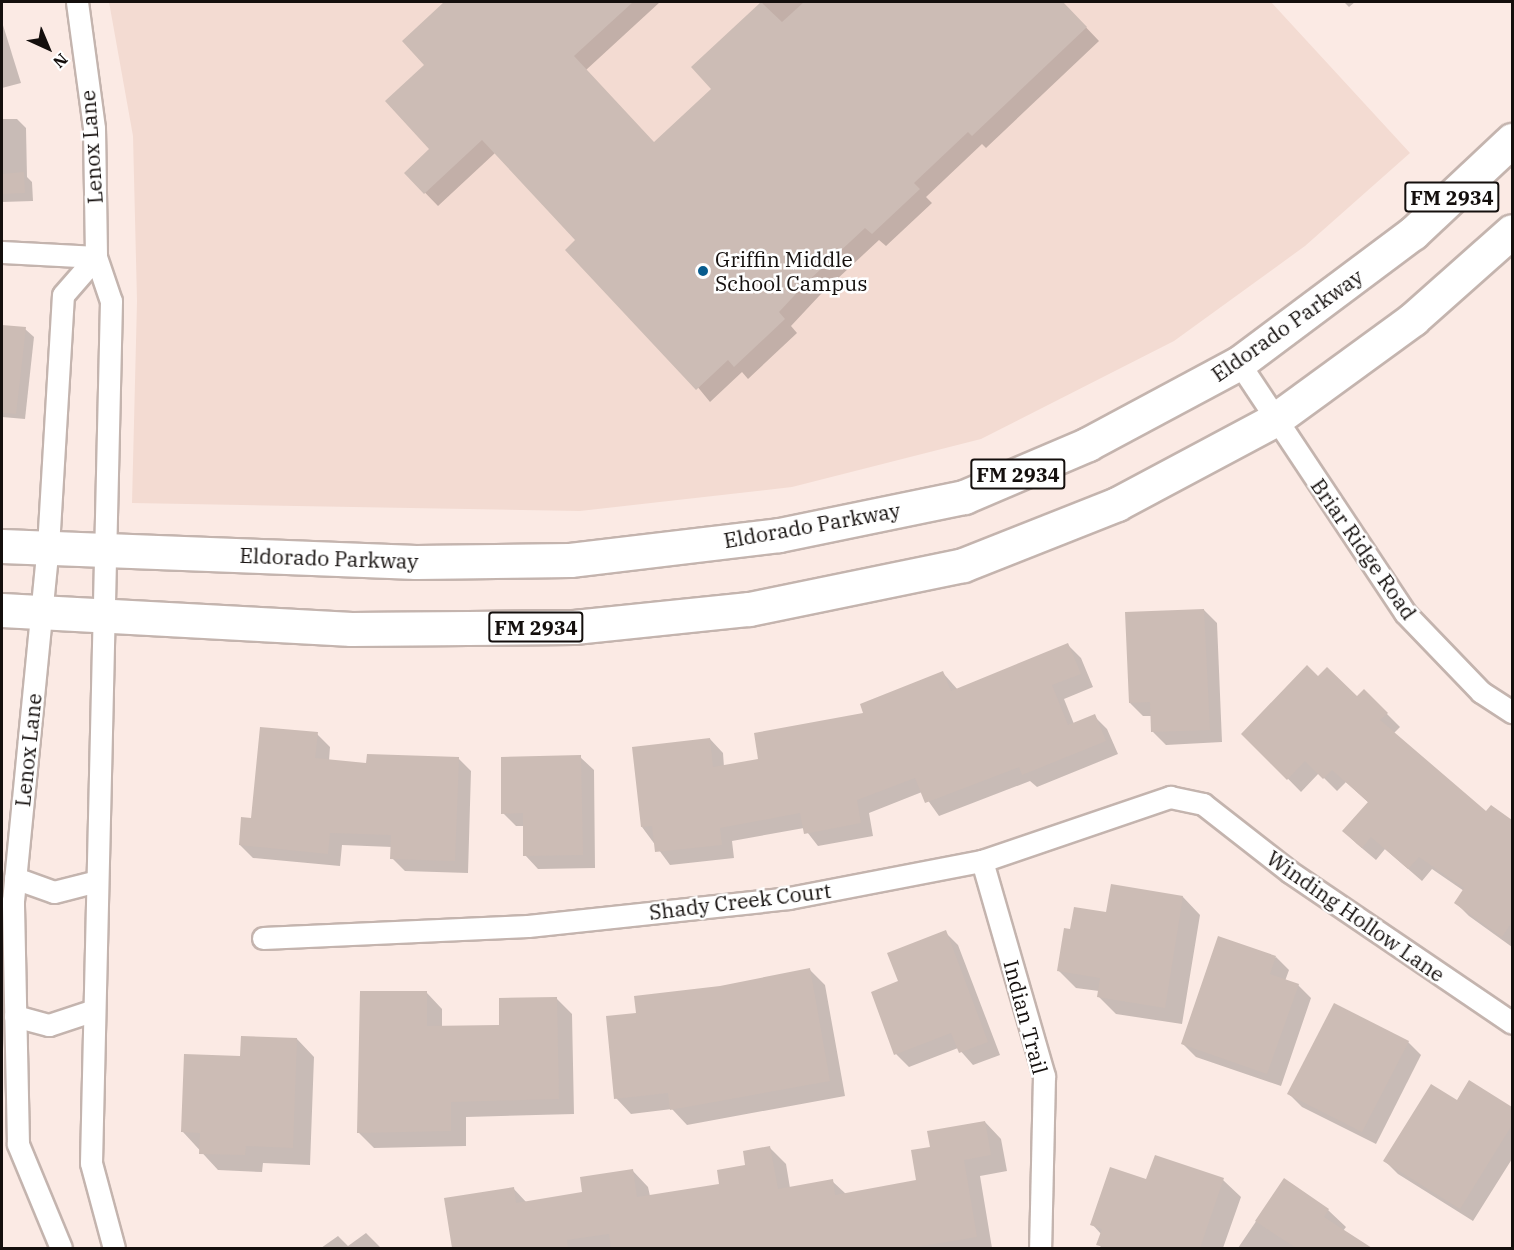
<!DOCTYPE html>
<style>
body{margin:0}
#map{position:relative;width:1514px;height:1250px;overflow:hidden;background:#fbeae4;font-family:"IBM Plex Serif",serif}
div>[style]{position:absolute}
.built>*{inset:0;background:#f3dbd2}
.shadow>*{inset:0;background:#0003}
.building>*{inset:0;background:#ccbcb5}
.roads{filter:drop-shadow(2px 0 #c4b4ae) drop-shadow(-2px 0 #c4b4ae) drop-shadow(0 2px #c4b4ae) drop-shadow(0 -2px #c4b4ae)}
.street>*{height:21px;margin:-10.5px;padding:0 10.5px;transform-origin:10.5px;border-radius:10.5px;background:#fff}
.primary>*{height:33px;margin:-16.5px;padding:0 16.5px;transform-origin:16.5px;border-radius:16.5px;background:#fff}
.dots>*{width:16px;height:16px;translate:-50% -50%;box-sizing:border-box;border:3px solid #fff;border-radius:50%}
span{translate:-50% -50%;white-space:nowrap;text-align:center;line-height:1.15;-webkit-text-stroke:5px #fff;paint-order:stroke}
.shield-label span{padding:2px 4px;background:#fff;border:2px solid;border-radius:4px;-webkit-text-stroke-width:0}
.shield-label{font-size:20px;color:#140f0d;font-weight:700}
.street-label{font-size:21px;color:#140f0d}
.poi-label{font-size:21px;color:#140f0d}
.left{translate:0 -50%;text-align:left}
.frame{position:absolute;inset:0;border:3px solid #140f0d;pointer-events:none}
.north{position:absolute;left:18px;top:18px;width:60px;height:60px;-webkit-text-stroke:4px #fff;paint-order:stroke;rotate:136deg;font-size:16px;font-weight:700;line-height:24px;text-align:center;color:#140f0d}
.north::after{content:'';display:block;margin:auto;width:21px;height:27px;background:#140f0d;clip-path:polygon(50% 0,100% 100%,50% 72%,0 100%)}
</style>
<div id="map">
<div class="built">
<i style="clip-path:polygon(109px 2px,1271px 2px,1410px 153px,1305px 246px,1174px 341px,981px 439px,792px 487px,580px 511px,132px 503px,137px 301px,133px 136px)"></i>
</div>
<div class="shadow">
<i style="clip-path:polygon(447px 2px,660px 2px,586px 70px,654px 144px,713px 89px,693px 67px,763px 2px,1062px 2px,1099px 41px,986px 148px,982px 144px,926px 197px,932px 203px,886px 246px,879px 240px,820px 295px,791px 326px,797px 333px,748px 379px,742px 372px,710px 402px,577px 240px,495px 153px,438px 206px,406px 173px,431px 149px,426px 65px,404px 41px)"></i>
<i style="clip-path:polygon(1344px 2px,1355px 2px,1349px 7px)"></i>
<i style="clip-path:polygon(2px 22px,21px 83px,2px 88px)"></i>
<i style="clip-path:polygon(2px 119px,17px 119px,26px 128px,27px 177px,32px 182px,33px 201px,2px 202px)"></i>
<i style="clip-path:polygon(2px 326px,25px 329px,34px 337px,25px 419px,2px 417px)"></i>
<i style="clip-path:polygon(1204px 610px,1217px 623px,1222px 742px,1166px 745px,1153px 732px,1152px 716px,1143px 716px,1130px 703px)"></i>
<i style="clip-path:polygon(1068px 645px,1081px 658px,1093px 687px,1064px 699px,1074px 724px,1094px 716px,1107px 729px,1118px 754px,1037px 787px,1030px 781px,939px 816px,922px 792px,869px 813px,873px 836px,818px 846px,804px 828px,732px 841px,734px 858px,670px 865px,642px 827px,710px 739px,723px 753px,724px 767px,760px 760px,865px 715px,943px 673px,958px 690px)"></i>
<i style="clip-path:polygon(1318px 678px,1357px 698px,1364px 691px,1400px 727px,1393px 734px,1486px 814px,1512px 822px,1512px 947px,1469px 916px,1456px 903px,1464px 891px,1432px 869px,1422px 881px,1385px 849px,1376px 860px,1357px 844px,1344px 831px,1369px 803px,1346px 782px,1337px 791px,1319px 773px,1301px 792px,1244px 734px)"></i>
<i style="clip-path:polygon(317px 734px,330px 747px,329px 761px,368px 765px,458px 758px,471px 771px,468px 873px,405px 871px,392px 858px,392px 847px,342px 845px,340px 866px,253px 858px,240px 845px,252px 819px)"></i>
<i style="clip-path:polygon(580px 757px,594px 770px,595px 868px,538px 869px,525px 855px,525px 826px,516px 826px,503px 813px)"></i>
<i style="clip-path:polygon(1183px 897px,1200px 915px,1182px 1024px,1116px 1014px,1098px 996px,1099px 991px,1076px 988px,1058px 970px,1071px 931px,1108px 914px)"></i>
<i style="clip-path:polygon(945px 932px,958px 945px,1000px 1055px,973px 1065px,958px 1048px,909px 1067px,896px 1054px,900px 982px)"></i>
<i style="clip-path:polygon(1276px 957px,1289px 970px,1285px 981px,1298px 985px,1311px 998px,1281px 1086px,1196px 1057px,1183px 1044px)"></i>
<i style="clip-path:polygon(810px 970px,825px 985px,845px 1096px,687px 1125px,672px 1109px,631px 1114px,616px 1098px,638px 1014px,721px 988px)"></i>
<i style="clip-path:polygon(427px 993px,442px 1009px,442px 1027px,501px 1027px,557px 999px,572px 1014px,574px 1114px,466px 1117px,466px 1146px,374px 1148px,358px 1132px)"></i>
<i style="clip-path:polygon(297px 1039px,314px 1057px,310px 1165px,263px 1163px,262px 1172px,218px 1170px,183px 1132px,241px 1058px)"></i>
<i style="clip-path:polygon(1408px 1042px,1421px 1055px,1376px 1144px,1302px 1107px,1289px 1094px)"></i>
<i style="clip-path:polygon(1469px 1082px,1512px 1109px,1512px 1159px,1473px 1221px,1398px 1174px,1385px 1161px,1457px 1102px)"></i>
<i style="clip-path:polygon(985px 1122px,1001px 1139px,1007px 1171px,980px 1176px,992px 1248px,453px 1248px,446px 1199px,513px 1188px,527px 1203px,584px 1194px,632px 1170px,648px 1187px,650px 1196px,721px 1186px,769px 1147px,786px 1164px,790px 1188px,832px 1181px,846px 1194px,918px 1182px,932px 1148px)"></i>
<i style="clip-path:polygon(1223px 1180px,1241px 1197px,1223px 1248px,1102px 1248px,1098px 1244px,1101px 1234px,1092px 1224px,1147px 1181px)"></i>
<i style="clip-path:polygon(1284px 1180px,1328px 1210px,1346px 1227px,1343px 1231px,1369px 1248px,1238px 1248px)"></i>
<i style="clip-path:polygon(366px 1233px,381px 1248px,321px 1248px,338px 1236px,348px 1246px)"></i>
</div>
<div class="building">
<i style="clip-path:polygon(444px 2px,633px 2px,574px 56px,654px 142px,711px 89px,691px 67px,761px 2px,782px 22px,804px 2px,1063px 2px,1087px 27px,972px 136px,968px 132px,914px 183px,920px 189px,872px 234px,865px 228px,807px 282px,779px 312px,785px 319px,734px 367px,728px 360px,696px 390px,565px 250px,575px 240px,482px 140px,424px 194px,404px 173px,429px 149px,385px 101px,424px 65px,402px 41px)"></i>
<i style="clip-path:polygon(24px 172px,25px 193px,2px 194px,2px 174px)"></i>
<i style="clip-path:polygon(2px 325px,26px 327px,16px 414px,2px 413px)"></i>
<i style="clip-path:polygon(1204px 609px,1210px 730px,1151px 732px,1150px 702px,1129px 703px,1125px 612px)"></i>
<i style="clip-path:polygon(1068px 643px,1081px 674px,1052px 685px,1068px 725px,1095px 714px,1106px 741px,1022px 775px,1019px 767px,925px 803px,915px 778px,857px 800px,861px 823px,804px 834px,800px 813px,720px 828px,722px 845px,655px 852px,652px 826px,641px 827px,632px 747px,710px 738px,713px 767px,758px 759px,754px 733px,863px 713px,860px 704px,943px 671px,951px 691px)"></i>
<i style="clip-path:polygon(1307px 665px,1318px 676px,1327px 667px,1357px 696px,1364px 689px,1388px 713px,1380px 720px,1486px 811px,1491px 805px,1512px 820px,1512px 922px,1502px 937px,1454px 903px,1464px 888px,1419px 857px,1408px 869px,1371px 837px,1362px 848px,1342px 831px,1368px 802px,1332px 770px,1323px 779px,1305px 761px,1287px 780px,1241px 734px)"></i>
<i style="clip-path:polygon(260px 727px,318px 732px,315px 758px,366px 763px,367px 754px,459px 757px,455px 861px,390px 859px,391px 835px,330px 833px,328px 854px,239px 845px,241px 817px,251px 818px)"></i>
<i style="clip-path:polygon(581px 755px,583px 855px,523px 856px,523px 813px,501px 814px,501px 757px)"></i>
<i style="clip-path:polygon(1111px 884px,1183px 896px,1165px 1008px,1097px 997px,1100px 978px,1057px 971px,1064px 928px,1070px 929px,1074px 907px,1106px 912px)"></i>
<i style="clip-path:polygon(946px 930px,988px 1042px,959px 1053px,951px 1033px,894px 1055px,871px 992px,898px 981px,887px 953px)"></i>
<i style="clip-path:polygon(1218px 936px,1276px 956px,1270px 974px,1299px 984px,1267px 1074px,1181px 1044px)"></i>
<i style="clip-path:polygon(810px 968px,830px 1081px,670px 1110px,668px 1093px,614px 1099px,606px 1016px,636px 1013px,634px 996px,720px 986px)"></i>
<i style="clip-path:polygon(360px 991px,427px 991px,427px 1026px,499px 1025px,499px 998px,557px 997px,559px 1099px,451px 1102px,451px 1131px,357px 1133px)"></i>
<i style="clip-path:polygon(1334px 1003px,1409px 1041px,1362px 1132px,1287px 1094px)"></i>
<i style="clip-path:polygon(241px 1036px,297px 1038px,293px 1148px,246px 1146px,245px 1155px,199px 1154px,200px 1133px,181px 1132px,184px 1054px,240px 1056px)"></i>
<i style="clip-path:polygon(1469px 1080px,1512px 1107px,1512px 1125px,1460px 1209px,1383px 1161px,1431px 1084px,1457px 1100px)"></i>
<i style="clip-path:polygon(985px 1121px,991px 1155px,964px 1160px,977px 1237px,910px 1248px,611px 1248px,609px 1234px,567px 1240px,568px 1248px,452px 1248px,444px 1198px,514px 1187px,516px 1203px,582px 1192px,580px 1177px,633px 1169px,637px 1197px,719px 1184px,717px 1170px,745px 1165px,743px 1151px,770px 1146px,778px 1189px,833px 1179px,835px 1195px,916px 1180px,911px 1150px,930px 1147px,927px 1131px)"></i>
<i style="clip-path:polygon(1155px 1155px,1224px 1178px,1200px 1248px,1108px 1248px,1096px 1245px,1102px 1229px,1090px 1225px,1110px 1167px,1146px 1179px)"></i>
<i style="clip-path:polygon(1284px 1178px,1329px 1209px,1324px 1217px,1372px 1248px,1296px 1248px,1255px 1221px)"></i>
</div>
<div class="roads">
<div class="street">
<i style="left:77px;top:2px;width:127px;rotate:82.3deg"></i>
<i style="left:94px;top:128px;width:129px;rotate:89.1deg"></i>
<i style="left:96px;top:257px;width:46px;rotate:71.2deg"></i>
<i style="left:111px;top:301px;width:862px;rotate:91.33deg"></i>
<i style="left:91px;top:1163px;width:88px;rotate:74.9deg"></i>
<i style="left:2px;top:252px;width:94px;rotate:3deg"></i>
<i style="left:1239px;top:363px;width:300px;rotate:56.4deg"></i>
<i style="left:1405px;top:613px;width:110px;rotate:46.1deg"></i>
<i style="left:1481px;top:692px;width:37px;rotate:33deg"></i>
<i style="left:982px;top:861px;width:224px;rotate:73.9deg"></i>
<i style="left:1044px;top:1076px;width:172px;rotate:91.3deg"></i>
<i style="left:15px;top:878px;width:41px;rotate:19.7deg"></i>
<i style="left:54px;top:892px;width:44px;rotate:-14.3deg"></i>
<i style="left:263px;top:938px;width:265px;rotate:-2.6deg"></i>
<i style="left:528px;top:926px;width:262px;rotate:-6.1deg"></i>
<i style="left:789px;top:898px;width:197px;rotate:-10.9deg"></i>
<i style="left:982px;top:861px;width:199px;rotate:-18.8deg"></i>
<i style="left:1170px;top:797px;width:34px;rotate:12deg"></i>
<i style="left:1203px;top:804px;width:110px;rotate:38deg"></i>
<i style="left:1290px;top:872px;width:268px;rotate:34.2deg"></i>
<i style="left:15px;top:1016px;width:35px;rotate:15deg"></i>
<i style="left:49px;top:1025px;width:47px;rotate:-18.4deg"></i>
<i style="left:61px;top:1248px;width:113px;rotate:-112.5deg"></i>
<i style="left:18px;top:1144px;width:243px;rotate:-91.2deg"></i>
<i style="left:13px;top:901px;width:356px;rotate:-84.4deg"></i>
<i style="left:48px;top:547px;width:252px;rotate:-86.6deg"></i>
<i style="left:63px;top:295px;width:50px;rotate:-49deg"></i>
</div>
<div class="primary">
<i style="left:2px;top:546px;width:414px;rotate:2.2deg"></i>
<i style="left:416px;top:562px;width:154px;rotate:-0.7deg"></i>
<i style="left:570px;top:560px;width:210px;rotate:-6.8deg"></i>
<i style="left:779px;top:535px;width:189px;rotate:-11.6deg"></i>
<i style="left:964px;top:497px;width:135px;rotate:-23.1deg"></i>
<i style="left:1088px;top:444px;width:171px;rotate:-28.2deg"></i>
<i style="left:1239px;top:363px;width:217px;rotate:-36.8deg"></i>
<i style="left:1413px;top:233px;width:136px;rotate:-43.2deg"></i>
<i style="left:2px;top:610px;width:350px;rotate:3.1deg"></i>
<i style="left:351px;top:629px;width:223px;rotate:-0.5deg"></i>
<i style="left:574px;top:627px;width:176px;rotate:-5.9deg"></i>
<i style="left:749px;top:609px;width:218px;rotate:-11.6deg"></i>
<i style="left:963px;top:565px;width:166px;rotate:-21.6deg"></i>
<i style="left:1117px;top:504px;width:180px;rotate:-28.1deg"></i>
<i style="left:1276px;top:419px;width:170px;rotate:-36.1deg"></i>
<i style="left:1413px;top:319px;width:132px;rotate:-41.6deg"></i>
</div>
</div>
<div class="dots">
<i style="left:703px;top:271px;background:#075b8d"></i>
</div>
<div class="shield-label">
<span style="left:1452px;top:197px">FM 2934</span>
<span style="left:1018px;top:474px">FM 2934</span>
<span style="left:536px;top:627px">FM 2934</span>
</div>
<div class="street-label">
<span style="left:91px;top:147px;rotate:-94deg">Lenox Lane</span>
<span style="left:1287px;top:325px;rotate:-35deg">Eldorado Parkway</span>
<span style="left:812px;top:525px;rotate:-10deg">Eldorado Parkway</span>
<span style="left:1364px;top:549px;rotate:55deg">Briar Ridge Road</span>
<span style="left:329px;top:558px;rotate:2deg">Eldorado Parkway</span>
<span style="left:28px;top:750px;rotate:-84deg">Lenox Lane</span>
<span style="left:740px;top:901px;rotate:-7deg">Shady Creek Court</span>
<span style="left:1356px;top:916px;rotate:35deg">Winding Hollow Lane</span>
<span style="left:1026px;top:1017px;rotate:75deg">Indian Trail</span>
</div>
<div class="poi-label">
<span class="left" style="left:715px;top:271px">Griffin Middle<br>School Campus</span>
</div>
<div class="frame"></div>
<div class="north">N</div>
</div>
